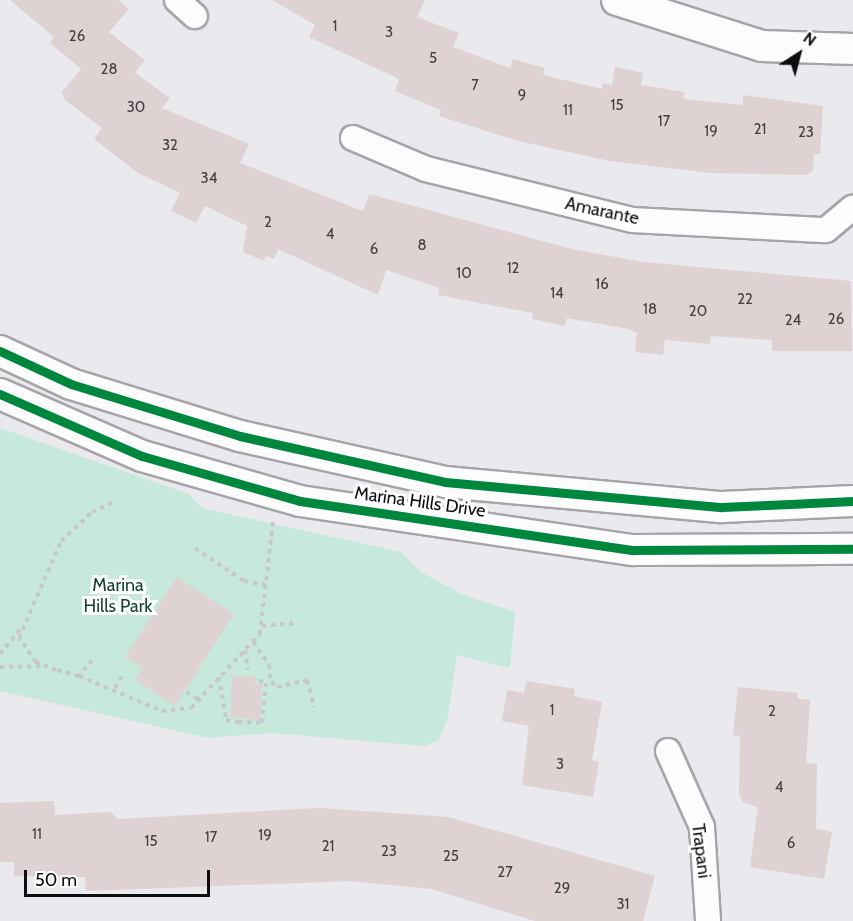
<!DOCTYPE html>
<style>
body{margin:0}
#map{position:relative;width:853px;height:921px;overflow:hidden;background:#e9e9ee;font-family:Cabin,sans-serif}
div>[style]{position:absolute}
.green>*{inset:0;background:#c6e9db}
.building>*{inset:0;background:#ded2d2}
.path>*{height:4px;margin-top:-2px;transform-origin:0;background:repeating-linear-gradient(90deg,#c8c8ca 0 4.5px,transparent 0 9px)}
.roads{filter:drop-shadow(2px 0 #a5a5a9) drop-shadow(-2px 0 #a5a5a9) drop-shadow(0 2px #a5a5a9) drop-shadow(0 -2px #a5a5a9)}
.minor>*{height:24px;margin:-12px;padding:0 12px;transform-origin:12px;border-radius:12px;background:#fcfcfc}
.tertiary>*{height:30px;margin:-15px;padding:0 15px;transform-origin:15px;border-radius:15px;background:#fcfcfc}
.cycleway>*{height:9px;margin:-4.5px;padding:0 4.5px;transform-origin:4.5px;border-radius:4.5px;background:#00873e}
span{translate:-50% -50%;white-space:nowrap;text-align:center;line-height:1.15;-webkit-text-stroke:6px #fff;paint-order:stroke}
.number-label{font-size:15px;color:#434042}
.number-label span{-webkit-text-stroke-width:0}
.street-label{font-size:18px;color:#0e0e11}
.park-label{font-size:18px;color:#164432}
.north{position:absolute;left:769px;top:24px;width:60px;height:60px;-webkit-text-stroke:4px #fff;paint-order:stroke;rotate:36deg;font-size:16px;font-weight:700;line-height:24px;text-align:center;color:#0e0e11}
.north::after{content:'';display:block;margin:auto;width:21px;height:27px;background:#0e0e11;clip-path:polygon(50% 0,100% 100%,50% 72%,0 100%)}
.scale{position:absolute;left:24px;top:870px;width:186px;height:27px;box-sizing:border-box;border:3px solid #0e0e11;border-top:0;padding-left:8px;font-size:18px;line-height:21px;white-space:nowrap;color:#0e0e11;-webkit-text-stroke:4px #fff;paint-order:stroke}
</style>
<div id="map">
<div class="green">
<i style="clip-path:polygon(0 428px,189px 494px,202px 508px,401px 552px,421px 572px,463px 595px,515px 612px,510px 668px,457px 655px,447px 721px,438px 741px,424px 746px,273px 733px,208px 738px,0 691px)"></i>
</div>
<div class="building">
<i style="clip-path:polygon(10px 0,118px 0,129px 9px,109px 32px,145px 60px,135px 73px,170px 98px,162px 108px,249px 144px,240px 163px,363px 211px,369px 194px,572px 249px,643px 262px,851px 281px,852px 351px,772px 351px,772px 340px,711px 336px,710px 344px,665px 340px,663px 355px,635px 352px,637px 333px,629px 329px,567px 318px,565px 326px,532px 319px,533px 313px,438px 295px,440px 288px,386px 270px,378px 295px,278px 249px,274px 259px,266px 256px,264px 261px,243px 252px,247px 226px,205px 206px,196px 223px,171px 211px,180px 193px,138px 173px,94px 139px,102px 128px,65px 100px,62px 92px,81px 69px,50px 43px,54px 37px)"></i>
<i style="clip-path:polygon(272px 0,425px 0,417px 17px,459px 33px,453px 47px,510px 68px,513px 59px,545px 68px,543px 75px,602px 89px,603px 83px,612px 85px,615px 67px,643px 73px,641px 85px,684px 92px,683px 99px,743px 105px,743px 95px,823px 106px,820px 154px,814px 154px,813px 171px,806px 175px,711px 173px,610px 161px,518px 141px,439px 116px,441px 110px,395px 91px,399px 79px,309px 37px,315px 25px)"></i>
<i style="clip-path:polygon(177px 577px,234px 614px,175px 706px,135px 680px,142px 668px,125px 657px)"></i>
<i style="clip-path:polygon(232px 675px,256px 677px,255px 684px,262px 685px,260px 720px,230px 717px)"></i>
<i style="clip-path:polygon(526px 681px,575px 689px,574px 696px,602px 702px,592px 760px,599px 762px,593px 797px,522px 785px,529px 726px,502px 721px,507px 690px,524px 693px)"></i>
<i style="clip-path:polygon(738px 687px,798px 693px,797px 698px,810px 700px,806px 763px,817px 764px,816px 829px,832px 832px,824px 879px,750px 867px,758px 807px,743px 802px,739px 793px,740px 736px,733px 735px)"></i>
<i style="clip-path:polygon(54px 801px,55px 815px,110px 812px,118px 819px,319px 808px,448px 817px,655px 876px,643px 921px,535px 921px,431px 889px,351px 881px,86px 891px,85px 877px,14px 876px,14px 862px,0 862px,0 803px)"></i>
</div>
<div class="path">
<i style="left:195px;top:548px;width:59px;rotate:34deg"></i>
<i style="left:244px;top:581px;width:23px;rotate:10deg"></i>
<i style="left:262px;top:626px;width:37px;rotate:-5deg"></i>
<i style="left:253px;top:642px;width:28px;rotate:55deg"></i>
<i style="left:269px;top:665px;width:17px;rotate:83deg"></i>
<i style="left:271px;top:682px;width:8px;rotate:40deg"></i>
<i style="left:277px;top:687px;width:31px;rotate:-13deg"></i>
<i style="left:307px;top:680px;width:28px;rotate:75deg"></i>
<i style="left:245px;top:650px;width:20px;rotate:81deg"></i>
<i style="left:0;top:654px;width:32px;rotate:-51deg"></i>
<i style="left:92px;top:660px;width:21px;rotate:129deg"></i>
<i style="left:79px;top:676px;width:24px;rotate:-165deg"></i>
<i style="left:56px;top:670px;width:22px;rotate:-158deg"></i>
<i style="left:36px;top:662px;width:29px;rotate:-125deg"></i>
<i style="left:19px;top:638px;width:106px;rotate:-66.6deg"></i>
<i style="left:61px;top:541px;width:42px;rotate:-43.1deg"></i>
<i style="left:92px;top:512px;width:23px;rotate:-25deg"></i>
<i style="left:0;top:667px;width:45px;rotate:-1.3deg"></i>
<i style="left:79px;top:676px;width:90px;rotate:22.9deg"></i>
<i style="left:162px;top:711px;width:29px;rotate:-6deg"></i>
<i style="left:191px;top:708px;width:101px;rotate:-47deg"></i>
<i style="left:260px;top:634px;width:114px;rotate:-83.4deg"></i>
<i style="left:219px;top:677px;width:44px;rotate:80.8deg"></i>
<i style="left:226px;top:720px;width:12px;rotate:9deg"></i>
<i style="left:238px;top:722px;width:24px;rotate:2deg"></i>
<i style="left:262px;top:723px;width:41px;rotate:-84.4deg"></i>
<i style="left:259px;top:681px;width:9px;rotate:6deg"></i>
<i style="left:115px;top:688px;width:17px;rotate:-59deg"></i>
<i style="left:186px;top:692px;width:16px;rotate:30deg"></i>
</div>
<div class="roads">
<div class="minor">
<i style="left:177px;top:0;width:24px;rotate:42deg"></i>
<i style="left:353px;top:138px;width:79px;rotate:23deg"></i>
<i style="left:426px;top:169px;width:212px;rotate:13.9deg"></i>
<i style="left:632px;top:220px;width:194px;rotate:3deg"></i>
<i style="left:826px;top:230px;width:35px;rotate:-40deg"></i>
<i style="left:668px;top:751px;width:83px;rotate:65.9deg"></i>
<i style="left:702px;top:827px;width:94px;rotate:86.3deg"></i>
</div>
<div class="tertiary">
<i style="left:617px;top:0;width:152px;rotate:17.6deg"></i>
<i style="left:762px;top:46px;width:91px;rotate:1.9deg"></i>
<i style="left:0;top:351px;width:78px;rotate:24.9deg"></i>
<i style="left:71px;top:384px;width:177px;rotate:17.1deg"></i>
<i style="left:240px;top:436px;width:210px;rotate:12.6deg"></i>
<i style="left:445px;top:482px;width:278px;rotate:5.2deg"></i>
<i style="left:722px;top:507px;width:131px;rotate:-2.6deg"></i>
<i style="left:0;top:394px;width:155px;rotate:23.6deg"></i>
<i style="left:142px;top:456px;width:164px;rotate:15.9deg"></i>
<i style="left:300px;top:501px;width:337px;rotate:8.4deg"></i>
<i style="left:633px;top:550px;width:220px;rotate:-0.3deg"></i>
</div>
</div>
<div class="cycleway">
<i style="left:0;top:351px;width:78px;rotate:24.9deg"></i>
<i style="left:71px;top:384px;width:177px;rotate:17.1deg"></i>
<i style="left:240px;top:436px;width:210px;rotate:12.6deg"></i>
<i style="left:445px;top:482px;width:278px;rotate:5.2deg"></i>
<i style="left:722px;top:507px;width:131px;rotate:-2.6deg"></i>
<i style="left:0;top:394px;width:155px;rotate:23.6deg"></i>
<i style="left:142px;top:456px;width:164px;rotate:15.9deg"></i>
<i style="left:300px;top:501px;width:337px;rotate:8.4deg"></i>
<i style="left:633px;top:550px;width:220px;rotate:-0.3deg"></i>
</div>
<div class="number-label">
<span style="left:335px;top:27px">1</span>
<span style="left:389px;top:33px">3</span>
<span style="left:77px;top:37px">26</span>
<span style="left:433px;top:59px">5</span>
<span style="left:109px;top:70px">28</span>
<span style="left:475px;top:86px">7</span>
<span style="left:522px;top:96px">9</span>
<span style="left:617px;top:106px">15</span>
<span style="left:136px;top:108px">30</span>
<span style="left:568px;top:111px">11</span>
<span style="left:664px;top:122px">17</span>
<span style="left:760px;top:130px">21</span>
<span style="left:711px;top:132px">19</span>
<span style="left:806px;top:133px">23</span>
<span style="left:170px;top:146px">32</span>
<span style="left:209px;top:179px">34</span>
<span style="left:268px;top:223px">2</span>
<span style="left:330px;top:235px">4</span>
<span style="left:422px;top:246px">8</span>
<span style="left:374px;top:250px">6</span>
<span style="left:513px;top:269px">12</span>
<span style="left:464px;top:274px">10</span>
<span style="left:602px;top:285px">16</span>
<span style="left:557px;top:294px">14</span>
<span style="left:745px;top:300px">22</span>
<span style="left:650px;top:310px">18</span>
<span style="left:698px;top:312px">20</span>
<span style="left:836px;top:320px">26</span>
<span style="left:793px;top:321px">24</span>
<span style="left:552px;top:711px">1</span>
<span style="left:772px;top:712px">2</span>
<span style="left:560px;top:765px">3</span>
<span style="left:779px;top:788px">4</span>
<span style="left:37px;top:835px">11</span>
<span style="left:265px;top:836px">19</span>
<span style="left:211px;top:838px">17</span>
<span style="left:151px;top:842px">15</span>
<span style="left:791px;top:844px">6</span>
<span style="left:328px;top:847px">21</span>
<span style="left:389px;top:852px">23</span>
<span style="left:451px;top:857px">25</span>
<span style="left:505px;top:873px">27</span>
<span style="left:562px;top:889px">29</span>
<span style="left:623px;top:905px">31</span>
</div>
<div class="street-label">
<span style="left:602px;top:211px;rotate:12deg">Amarante</span>
<span style="left:420px;top:502px;rotate:8deg">Marina Hills Drive</span>
<span style="left:701px;top:851px;rotate:83deg">Trapani</span>
</div>
<div class="park-label">
<span style="left:118px;top:596px">Marina<br>Hills Park</span>
</div>
<div class="north">N</div>
<div class="scale">50 m</div>
</div>
